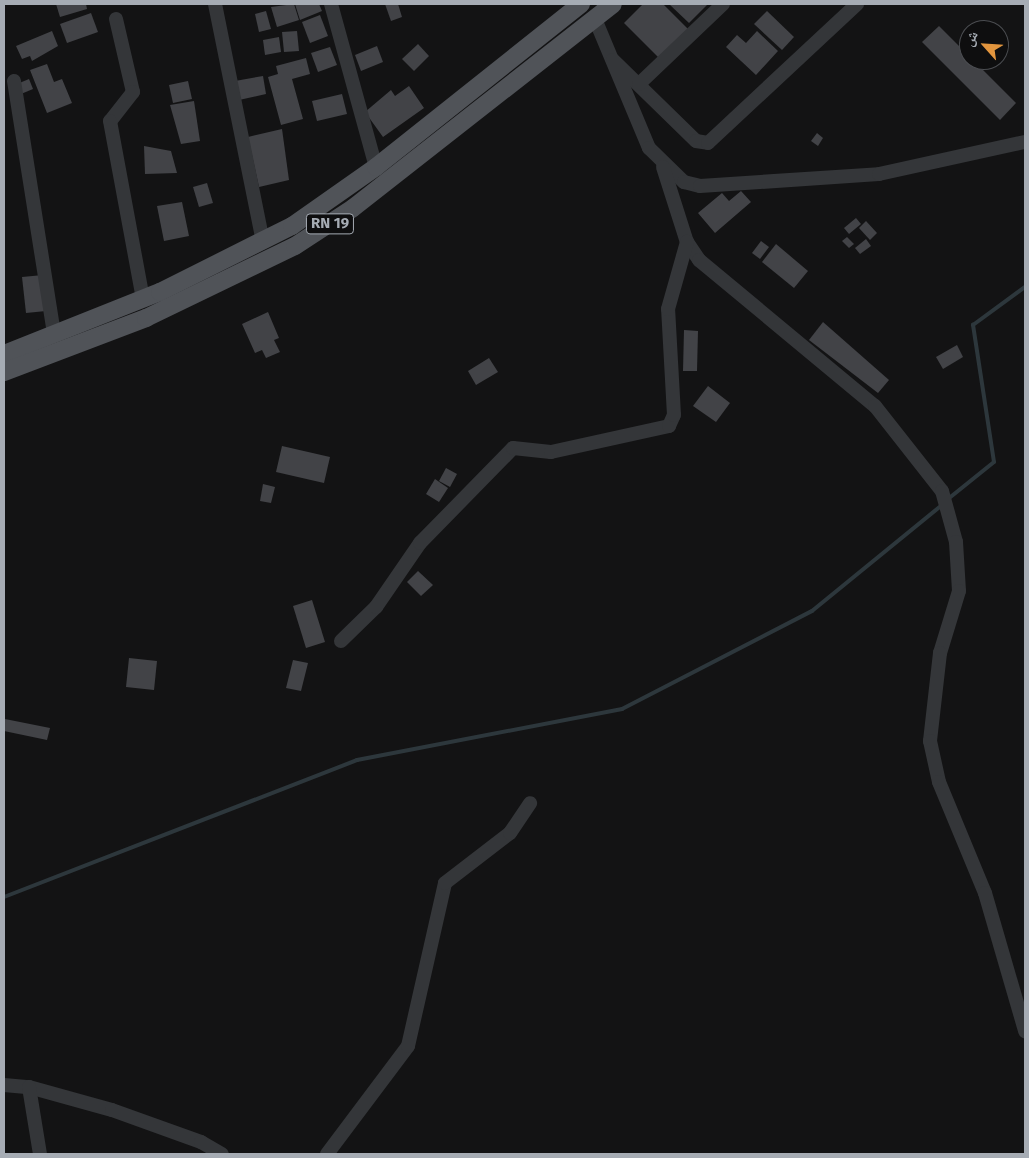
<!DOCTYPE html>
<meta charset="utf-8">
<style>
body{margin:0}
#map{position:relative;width:1029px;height:1158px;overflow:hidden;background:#131314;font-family:"Fira Sans","Noto Naskh Arabic",sans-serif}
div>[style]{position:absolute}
.stream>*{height:4px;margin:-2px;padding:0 2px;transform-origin:2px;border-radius:2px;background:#2d373c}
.building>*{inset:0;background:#424347}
.minor>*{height:14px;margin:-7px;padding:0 7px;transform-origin:7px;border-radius:7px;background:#343639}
.major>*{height:18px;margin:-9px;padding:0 9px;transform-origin:9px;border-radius:9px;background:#505358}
span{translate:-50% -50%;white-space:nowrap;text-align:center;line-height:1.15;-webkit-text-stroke:5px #0e0e0f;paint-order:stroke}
.shield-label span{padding:1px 4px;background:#0e0e0f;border:1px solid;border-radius:4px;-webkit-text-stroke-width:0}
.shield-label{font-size:15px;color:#a6acb4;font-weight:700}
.frame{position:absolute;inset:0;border:5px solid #a6acb4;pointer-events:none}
.north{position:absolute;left:959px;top:20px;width:50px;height:50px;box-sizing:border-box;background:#0e0e0f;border:1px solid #4b4d51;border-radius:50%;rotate:296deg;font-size:14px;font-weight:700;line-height:20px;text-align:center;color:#a6acb4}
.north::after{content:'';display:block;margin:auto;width:18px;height:22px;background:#e2953e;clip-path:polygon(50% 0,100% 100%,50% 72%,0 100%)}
</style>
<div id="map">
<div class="stream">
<i style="left:948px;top:499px;width:59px;rotate:-38.8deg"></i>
<i style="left:994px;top:462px;width:139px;rotate:-98.7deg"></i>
<i style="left:973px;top:325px;width:64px;rotate:-36.2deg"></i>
<i style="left:4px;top:897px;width:379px;rotate:-21.2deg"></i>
<i style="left:357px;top:760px;width:270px;rotate:-10.9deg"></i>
<i style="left:622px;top:709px;width:214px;rotate:-27.3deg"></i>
<i style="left:812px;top:611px;width:169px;rotate:-39.2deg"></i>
</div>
<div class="building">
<i style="clip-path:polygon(56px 4px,86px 4px,87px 9px,60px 17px)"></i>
<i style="clip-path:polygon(294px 4px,299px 20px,277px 27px,271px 7px)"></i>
<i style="clip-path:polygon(295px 4px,319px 4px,322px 11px,300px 20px)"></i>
<i style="clip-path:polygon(385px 4px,398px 4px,402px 17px,391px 21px)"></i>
<i style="clip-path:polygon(643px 4px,663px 4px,688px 29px,659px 58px,624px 23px)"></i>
<i style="clip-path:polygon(669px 4px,708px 4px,689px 23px)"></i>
<i style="clip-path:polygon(266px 11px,271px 29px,259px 32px,255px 14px)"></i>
<i style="clip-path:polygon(767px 11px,794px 37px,782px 50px,754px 24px)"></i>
<i style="clip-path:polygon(91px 13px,98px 32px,67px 43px,60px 24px)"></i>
<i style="clip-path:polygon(320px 15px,328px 36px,310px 43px,302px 22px)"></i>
<i style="clip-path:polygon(939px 26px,1016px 103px,1000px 120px,922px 42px)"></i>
<i style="clip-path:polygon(52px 31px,58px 46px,32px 61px,30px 56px,22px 59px,16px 46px)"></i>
<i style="clip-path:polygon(297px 31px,299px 51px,284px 52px,282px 32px)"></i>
<i style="clip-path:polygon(757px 31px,778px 51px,756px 75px,726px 47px,737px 35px,746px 43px)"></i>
<i style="clip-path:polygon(279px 37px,281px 52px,265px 55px,263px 40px)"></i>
<i style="clip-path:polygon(418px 44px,429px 56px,414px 71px,402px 59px)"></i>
<i style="clip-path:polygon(377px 46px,383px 62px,361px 71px,355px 55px)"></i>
<i style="clip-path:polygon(330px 47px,337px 65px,318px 72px,311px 53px)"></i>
<i style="clip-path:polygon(306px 58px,310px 74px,292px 79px,303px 119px,281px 125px,268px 77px,278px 74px,276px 66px)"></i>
<i style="clip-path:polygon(47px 64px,54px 82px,62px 79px,72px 103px,47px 113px,30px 70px)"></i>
<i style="clip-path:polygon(263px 76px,266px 94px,239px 100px,235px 81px)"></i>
<i style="clip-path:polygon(29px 79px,33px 89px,21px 94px,17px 84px)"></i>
<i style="clip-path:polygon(188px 81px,192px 99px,173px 103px,169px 85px)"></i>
<i style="clip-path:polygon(409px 86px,424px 108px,383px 137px,365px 112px,391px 90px,395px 96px)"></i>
<i style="clip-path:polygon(342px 94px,347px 114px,317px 121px,312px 101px)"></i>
<i style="clip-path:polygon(194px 101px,200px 141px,181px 144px,170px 105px)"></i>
<i style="clip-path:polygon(282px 129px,289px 180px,259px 187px,248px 137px)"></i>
<i style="clip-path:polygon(817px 133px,823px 138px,818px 146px,811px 141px)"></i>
<i style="clip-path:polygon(144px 146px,171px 151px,177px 173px,145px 174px)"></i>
<i style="clip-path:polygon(207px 183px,213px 203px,199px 207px,193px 187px)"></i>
<i style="clip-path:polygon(741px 191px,751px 202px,715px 233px,698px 213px,722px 193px,729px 201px)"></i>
<i style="clip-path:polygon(182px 202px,189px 236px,164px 241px,157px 206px)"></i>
<i style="clip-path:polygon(856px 218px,861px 224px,849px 234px,844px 228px)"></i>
<i style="clip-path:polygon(866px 221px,877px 233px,870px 240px,859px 228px)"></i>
<i style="clip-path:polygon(847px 237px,854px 244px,849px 248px,842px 241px)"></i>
<i style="clip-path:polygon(866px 239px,871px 246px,860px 254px,855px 248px)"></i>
<i style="clip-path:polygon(761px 241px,769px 247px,760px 259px,752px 253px)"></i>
<i style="clip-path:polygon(776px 244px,808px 271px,794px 288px,762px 262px)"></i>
<i style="clip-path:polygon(43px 275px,46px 311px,26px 313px,22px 277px)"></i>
<i style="clip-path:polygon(268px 312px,279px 338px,274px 340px,280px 352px,266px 358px,262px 350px,255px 353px,242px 324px)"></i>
<i style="clip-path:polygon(823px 322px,889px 380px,878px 393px,809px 340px)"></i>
<i style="clip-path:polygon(684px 330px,698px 331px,697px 371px,683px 371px)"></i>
<i style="clip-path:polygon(957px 345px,963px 357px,943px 369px,936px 357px)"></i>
<i style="clip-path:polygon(489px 358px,498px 372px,476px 385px,468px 371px)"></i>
<i style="clip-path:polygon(708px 386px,730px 403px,716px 422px,693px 406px)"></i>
<i style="clip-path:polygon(282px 446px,330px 457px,324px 483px,276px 472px)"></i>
<i style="clip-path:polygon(446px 468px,457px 474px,450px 487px,439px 481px)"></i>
<i style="clip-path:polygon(435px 479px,448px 488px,439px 502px,426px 494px)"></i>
<i style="clip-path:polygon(263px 484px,275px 487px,271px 503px,260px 501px)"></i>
<i style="clip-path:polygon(418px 571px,433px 585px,421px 596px,407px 582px)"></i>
<i style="clip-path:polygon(312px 600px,325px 642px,306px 648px,293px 606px)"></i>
<i style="clip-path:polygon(129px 658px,157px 661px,154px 690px,126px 687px)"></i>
<i style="clip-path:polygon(293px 660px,308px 663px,301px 691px,286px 688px)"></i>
<i style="clip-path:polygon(5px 719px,50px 728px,47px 740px,4px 731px)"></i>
</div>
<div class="minor">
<i style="left:215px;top:4px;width:242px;rotate:78.6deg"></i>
<i style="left:331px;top:4px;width:169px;rotate:74.6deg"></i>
<i style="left:116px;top:19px;width:75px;rotate:76.9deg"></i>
<i style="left:133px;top:92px;width:37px;rotate:128deg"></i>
<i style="left:110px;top:121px;width:181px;rotate:79.5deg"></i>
<i style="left:595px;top:19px;width:140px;rotate:67.3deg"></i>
<i style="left:649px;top:148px;width:49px;rotate:44.2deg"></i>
<i style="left:684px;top:182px;width:16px;rotate:14deg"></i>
<i style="left:700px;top:186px;width:179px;rotate:-3.8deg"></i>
<i style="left:879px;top:174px;width:149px;rotate:-12.4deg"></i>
<i style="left:613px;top:60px;width:116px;rotate:44.3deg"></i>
<i style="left:696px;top:141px;width:12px;rotate:9deg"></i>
<i style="left:708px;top:143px;width:204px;rotate:-43deg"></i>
<i style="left:14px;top:81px;width:256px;rotate:81deg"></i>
<i style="left:639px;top:84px;width:116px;rotate:-43.6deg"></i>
<i style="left:663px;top:167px;width:79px;rotate:72.3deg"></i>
<i style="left:687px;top:242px;width:22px;rotate:56deg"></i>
<i style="left:699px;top:260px;width:229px;rotate:39.7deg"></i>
<i style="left:875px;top:406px;width:108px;rotate:51.8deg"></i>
<i style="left:942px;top:491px;width:53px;rotate:74.6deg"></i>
<i style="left:956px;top:542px;width:49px;rotate:86.5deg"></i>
<i style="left:959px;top:591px;width:65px;rotate:107deg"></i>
<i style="left:940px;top:653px;width:89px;rotate:96.5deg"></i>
<i style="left:930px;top:741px;width:42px;rotate:77.6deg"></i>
<i style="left:939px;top:782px;width:120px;rotate:67.5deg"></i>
<i style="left:985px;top:893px;width:144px;rotate:73.8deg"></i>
<i style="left:341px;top:641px;width:49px;rotate:-44.2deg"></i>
<i style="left:376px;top:607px;width:78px;rotate:-55.5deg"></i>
<i style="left:420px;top:543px;width:133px;rotate:-45.6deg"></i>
<i style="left:513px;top:448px;width:38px;rotate:6deg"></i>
<i style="left:551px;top:452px;width:121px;rotate:-12.4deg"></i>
<i style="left:669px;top:426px;width:12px;rotate:-66deg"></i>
<i style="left:674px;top:415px;width:106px;rotate:-93.2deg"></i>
<i style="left:668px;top:309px;width:70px;rotate:-74.2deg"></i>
<i style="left:4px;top:1085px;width:25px;rotate:5deg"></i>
<i style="left:29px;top:1087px;width:86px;rotate:15.5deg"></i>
<i style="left:112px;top:1110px;width:95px;rotate:19.8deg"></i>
<i style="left:201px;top:1142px;width:24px;rotate:30deg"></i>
<i style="left:29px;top:1087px;width:68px;rotate:80.7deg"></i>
<i style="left:327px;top:1154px;width:135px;rotate:-53.1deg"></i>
<i style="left:408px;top:1046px;width:167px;rotate:-77.2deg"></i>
<i style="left:445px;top:883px;width:82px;rotate:-37.6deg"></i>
<i style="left:510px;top:833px;width:36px;rotate:-56deg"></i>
</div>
<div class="major">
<i style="left:4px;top:354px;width:168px;rotate:-21.7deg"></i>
<i style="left:160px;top:292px;width:148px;rotate:-26.6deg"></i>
<i style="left:292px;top:226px;width:103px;rotate:-35.1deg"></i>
<i style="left:376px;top:167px;width:262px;rotate:-38.5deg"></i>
<i style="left:4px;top:372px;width:152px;rotate:-20.8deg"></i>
<i style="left:146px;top:318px;width:165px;rotate:-25.8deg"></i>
<i style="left:295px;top:246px;width:69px;rotate:-33.2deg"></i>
<i style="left:353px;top:208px;width:330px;rotate:-38.1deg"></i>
</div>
<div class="shield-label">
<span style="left:330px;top:224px">RN 19</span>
</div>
<div class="frame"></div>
<div class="north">ش</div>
</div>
